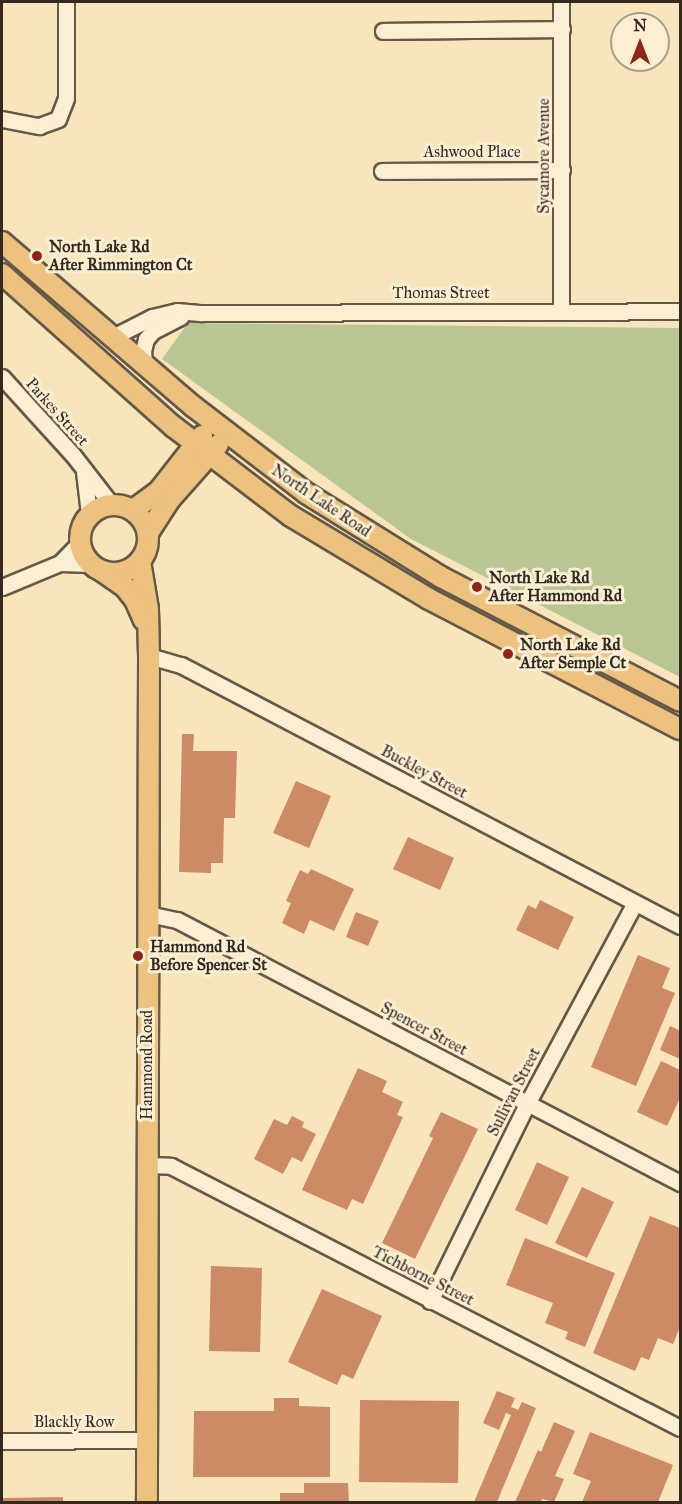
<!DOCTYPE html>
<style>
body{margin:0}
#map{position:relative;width:682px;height:1504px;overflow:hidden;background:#f8e5bc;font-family:"IM FELL Great Primer",serif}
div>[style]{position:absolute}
.green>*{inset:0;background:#b9c593}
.building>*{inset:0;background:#cd8a67}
.roads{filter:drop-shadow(2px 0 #645848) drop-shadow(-2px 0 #645848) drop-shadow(0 2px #645848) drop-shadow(0 -2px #645848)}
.minor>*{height:15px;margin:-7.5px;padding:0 7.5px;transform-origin:7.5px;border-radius:7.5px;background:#faeed3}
.major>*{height:20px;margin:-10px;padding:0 10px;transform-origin:10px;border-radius:10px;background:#ecc27e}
.major>.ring{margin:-10px;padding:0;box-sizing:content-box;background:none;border:20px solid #ecc27e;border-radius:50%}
.dots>*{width:16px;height:16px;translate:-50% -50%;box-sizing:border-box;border:3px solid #faeed3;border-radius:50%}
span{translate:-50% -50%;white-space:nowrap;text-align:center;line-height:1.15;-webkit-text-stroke:6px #faeed3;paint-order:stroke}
.street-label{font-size:16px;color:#332921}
.poi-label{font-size:16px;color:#332921;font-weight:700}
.left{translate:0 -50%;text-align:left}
.frame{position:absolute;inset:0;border:3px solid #332921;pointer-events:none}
.north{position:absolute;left:610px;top:12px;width:60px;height:60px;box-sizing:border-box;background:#faeed3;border:2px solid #aa9f8c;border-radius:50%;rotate:0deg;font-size:16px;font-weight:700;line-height:24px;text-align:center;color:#332921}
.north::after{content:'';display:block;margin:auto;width:21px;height:27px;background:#8f2418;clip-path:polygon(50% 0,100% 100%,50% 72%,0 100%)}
</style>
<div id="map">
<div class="green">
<i style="clip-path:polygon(188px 323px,680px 328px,680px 677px,411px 539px,162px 359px)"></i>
</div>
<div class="building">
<i style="clip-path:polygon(182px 734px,194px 734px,193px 751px,237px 751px,235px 818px,224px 818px,223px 863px,211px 863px,211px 873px,179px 872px)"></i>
<i style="clip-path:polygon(296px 781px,331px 796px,309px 848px,273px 833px)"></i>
<i style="clip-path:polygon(408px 837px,454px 858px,440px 890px,393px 869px)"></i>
<i style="clip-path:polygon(311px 869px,354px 889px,334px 931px,310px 920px,304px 934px,282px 923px,291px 903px,286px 901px,300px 870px,308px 874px)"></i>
<i style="clip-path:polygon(540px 900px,574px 917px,558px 950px,516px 930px,528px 905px,536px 909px)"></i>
<i style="clip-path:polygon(356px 912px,379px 921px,368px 946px,346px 937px)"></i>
<i style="clip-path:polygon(638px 955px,670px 968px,662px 988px,675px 993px,636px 1086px,591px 1067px)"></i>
<i style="clip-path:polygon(670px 1026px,679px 1030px,680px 1026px,680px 1059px,660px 1050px)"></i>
<i style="clip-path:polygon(661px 1061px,680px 1070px,680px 1098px,667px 1126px,637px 1112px)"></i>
<i style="clip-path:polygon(358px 1068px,387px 1081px,382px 1092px,403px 1102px,397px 1115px,403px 1117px,363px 1204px,352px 1199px,347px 1210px,302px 1190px)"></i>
<i style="clip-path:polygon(441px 1112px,478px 1129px,415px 1259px,382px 1243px,433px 1138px,429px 1136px)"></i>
<i style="clip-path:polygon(292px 1116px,304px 1122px,302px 1127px,316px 1134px,302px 1162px,292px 1157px,283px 1174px,254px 1159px,274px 1119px,287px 1125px)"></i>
<i style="clip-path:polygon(537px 1162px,569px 1177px,547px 1225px,515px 1210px)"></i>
<i style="clip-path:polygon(582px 1187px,614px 1202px,587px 1258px,555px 1243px)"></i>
<i style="clip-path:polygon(650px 1216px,680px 1228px,680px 1327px,673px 1344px,658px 1338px,649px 1360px,641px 1357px,635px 1371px,593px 1353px)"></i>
<i style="clip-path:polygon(525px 1238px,615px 1273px,585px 1347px,565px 1339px,568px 1332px,545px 1323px,553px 1303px,506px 1285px)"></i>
<i style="clip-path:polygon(211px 1266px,262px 1268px,260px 1352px,209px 1351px)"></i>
<i style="clip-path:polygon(322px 1289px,382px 1316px,353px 1379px,342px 1374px,337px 1385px,288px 1362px)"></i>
<i style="clip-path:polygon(497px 1391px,515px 1398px,511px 1407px,518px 1410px,522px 1402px,536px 1408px,497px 1502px,474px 1502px,511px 1415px,506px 1413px,499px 1430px,483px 1423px)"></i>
<i style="clip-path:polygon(274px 1398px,299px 1398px,299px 1406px,330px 1407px,330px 1477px,193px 1477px,194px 1411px,274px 1411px)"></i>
<i style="clip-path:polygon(360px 1400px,459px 1401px,458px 1483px,359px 1482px)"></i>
<i style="clip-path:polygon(554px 1422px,575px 1431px,555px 1476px,564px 1479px,554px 1502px,542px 1499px,541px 1502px,515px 1502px,538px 1450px,541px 1452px)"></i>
<i style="clip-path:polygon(590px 1432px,673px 1465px,658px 1502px,582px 1502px,591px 1481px,573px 1474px)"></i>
<i style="clip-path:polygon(304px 1483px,348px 1483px,349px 1502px,280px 1502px,280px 1493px,304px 1493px)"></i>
<i style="clip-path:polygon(63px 1497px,63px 1502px,2px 1502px,2px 1498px)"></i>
</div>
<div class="roads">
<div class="minor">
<i style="left:383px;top:31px;width:179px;rotate:-0.6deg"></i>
<i style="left:2px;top:119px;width:38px;rotate:11deg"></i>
<i style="left:39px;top:126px;width:20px;rotate:-20deg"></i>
<i style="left:58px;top:119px;width:22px;rotate:-69deg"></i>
<i style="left:66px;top:98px;width:96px;rotate:-90deg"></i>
<i style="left:382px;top:171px;width:180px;rotate:-0.3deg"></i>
<i style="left:561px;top:311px;width:309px;rotate:-90deg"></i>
<i style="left:113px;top:337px;width:44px;rotate:-27.1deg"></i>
<i style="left:152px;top:317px;width:26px;rotate:-13deg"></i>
<i style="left:177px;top:311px;width:25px;rotate:5deg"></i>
<i style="left:202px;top:313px;width:478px;rotate:-0.2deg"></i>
<i style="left:144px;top:364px;width:13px;rotate:-94deg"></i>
<i style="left:143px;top:351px;width:12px;rotate:-76deg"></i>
<i style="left:146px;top:339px;width:11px;rotate:-49deg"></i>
<i style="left:153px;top:331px;width:31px;rotate:-27deg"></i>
<i style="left:2px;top:377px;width:105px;rotate:47.7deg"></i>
<i style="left:73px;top:455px;width:62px;rotate:52.2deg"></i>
<i style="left:84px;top:472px;width:42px;rotate:83.2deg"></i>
<i style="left:60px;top:563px;width:30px;rotate:2deg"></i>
<i style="left:2px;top:587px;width:63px;rotate:-22.5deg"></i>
<i style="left:60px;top:563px;width:28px;rotate:-46deg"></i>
<i style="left:149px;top:656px;width:33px;rotate:16deg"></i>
<i style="left:181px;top:665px;width:563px;rotate:27.61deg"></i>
<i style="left:148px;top:914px;width:30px;rotate:12deg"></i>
<i style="left:177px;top:920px;width:568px;rotate:27.6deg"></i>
<i style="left:147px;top:1165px;width:24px;rotate:2deg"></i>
<i style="left:171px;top:1166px;width:572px;rotate:27.24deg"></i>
<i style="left:430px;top:1301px;width:220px;rotate:-63.8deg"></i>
<i style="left:527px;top:1104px;width:228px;rotate:-61.8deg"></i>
<i style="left:2px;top:1441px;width:144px;rotate:-0.4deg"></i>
</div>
<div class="major">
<i style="left:2px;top:242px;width:253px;rotate:40.7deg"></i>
<i style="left:194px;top:407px;width:141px;rotate:37.5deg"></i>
<i style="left:306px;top:493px;width:159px;rotate:31.9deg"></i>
<i style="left:441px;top:577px;width:269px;rotate:27.4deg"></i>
<i style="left:2px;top:274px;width:230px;rotate:41.7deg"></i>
<i style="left:174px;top:427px;width:147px;rotate:37.3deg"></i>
<i style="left:291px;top:516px;width:161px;rotate:31deg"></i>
<i style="left:429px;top:599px;width:283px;rotate:27.4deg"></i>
<i class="ring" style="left:80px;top:505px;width:48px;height:48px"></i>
<i style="left:133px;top:510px;width:32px;rotate:-36deg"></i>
<i style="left:159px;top:491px;width:70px;rotate:-52deg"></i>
<i style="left:148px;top:533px;width:40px;rotate:-57.1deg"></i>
<i style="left:170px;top:499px;width:72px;rotate:-48.4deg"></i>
<i style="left:140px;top:561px;width:49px;rotate:80.5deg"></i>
<i style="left:148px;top:609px;width:47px;rotate:88.8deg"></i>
<i style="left:149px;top:656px;width:846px;rotate:90.14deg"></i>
<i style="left:102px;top:571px;width:28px;rotate:35deg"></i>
<i style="left:125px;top:587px;width:16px;rotate:52deg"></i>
<i style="left:135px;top:600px;width:22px;rotate:66deg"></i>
</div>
</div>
<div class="dots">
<i style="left:37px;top:256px;background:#8f2418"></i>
<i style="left:477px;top:587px;background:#8f2418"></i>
<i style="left:508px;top:654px;background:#8f2418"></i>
<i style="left:138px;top:956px;background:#8f2418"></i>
</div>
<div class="street-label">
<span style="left:472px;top:152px">Ashwood Place</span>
<span style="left:544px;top:156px;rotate:-90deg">Sycamore Avenue</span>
<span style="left:441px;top:293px">Thomas Street</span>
<span style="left:57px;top:412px;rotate:48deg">Parkes Street</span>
<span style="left:321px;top:501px;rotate:34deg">North Lake Road</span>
<span style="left:424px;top:772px;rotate:28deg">Buckley Street</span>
<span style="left:424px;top:1029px;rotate:28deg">Spencer Street</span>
<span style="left:147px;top:1065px;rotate:-90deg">Hammond Road</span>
<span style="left:514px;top:1092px;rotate:-63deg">Sullivan Street</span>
<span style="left:423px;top:1276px;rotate:27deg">Tichborne Street</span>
<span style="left:74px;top:1422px">Blackly Row</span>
</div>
<div class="poi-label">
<span class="left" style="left:49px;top:256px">North Lake Rd<br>After Rimmington Ct</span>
<span class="left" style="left:489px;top:587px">North Lake Rd<br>After Hammond Rd</span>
<span class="left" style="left:520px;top:654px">North Lake Rd<br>After Semple Ct</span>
<span class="left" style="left:150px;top:956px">Hammond Rd<br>Before Spencer St</span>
</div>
<div class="frame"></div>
<div class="north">N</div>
</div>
